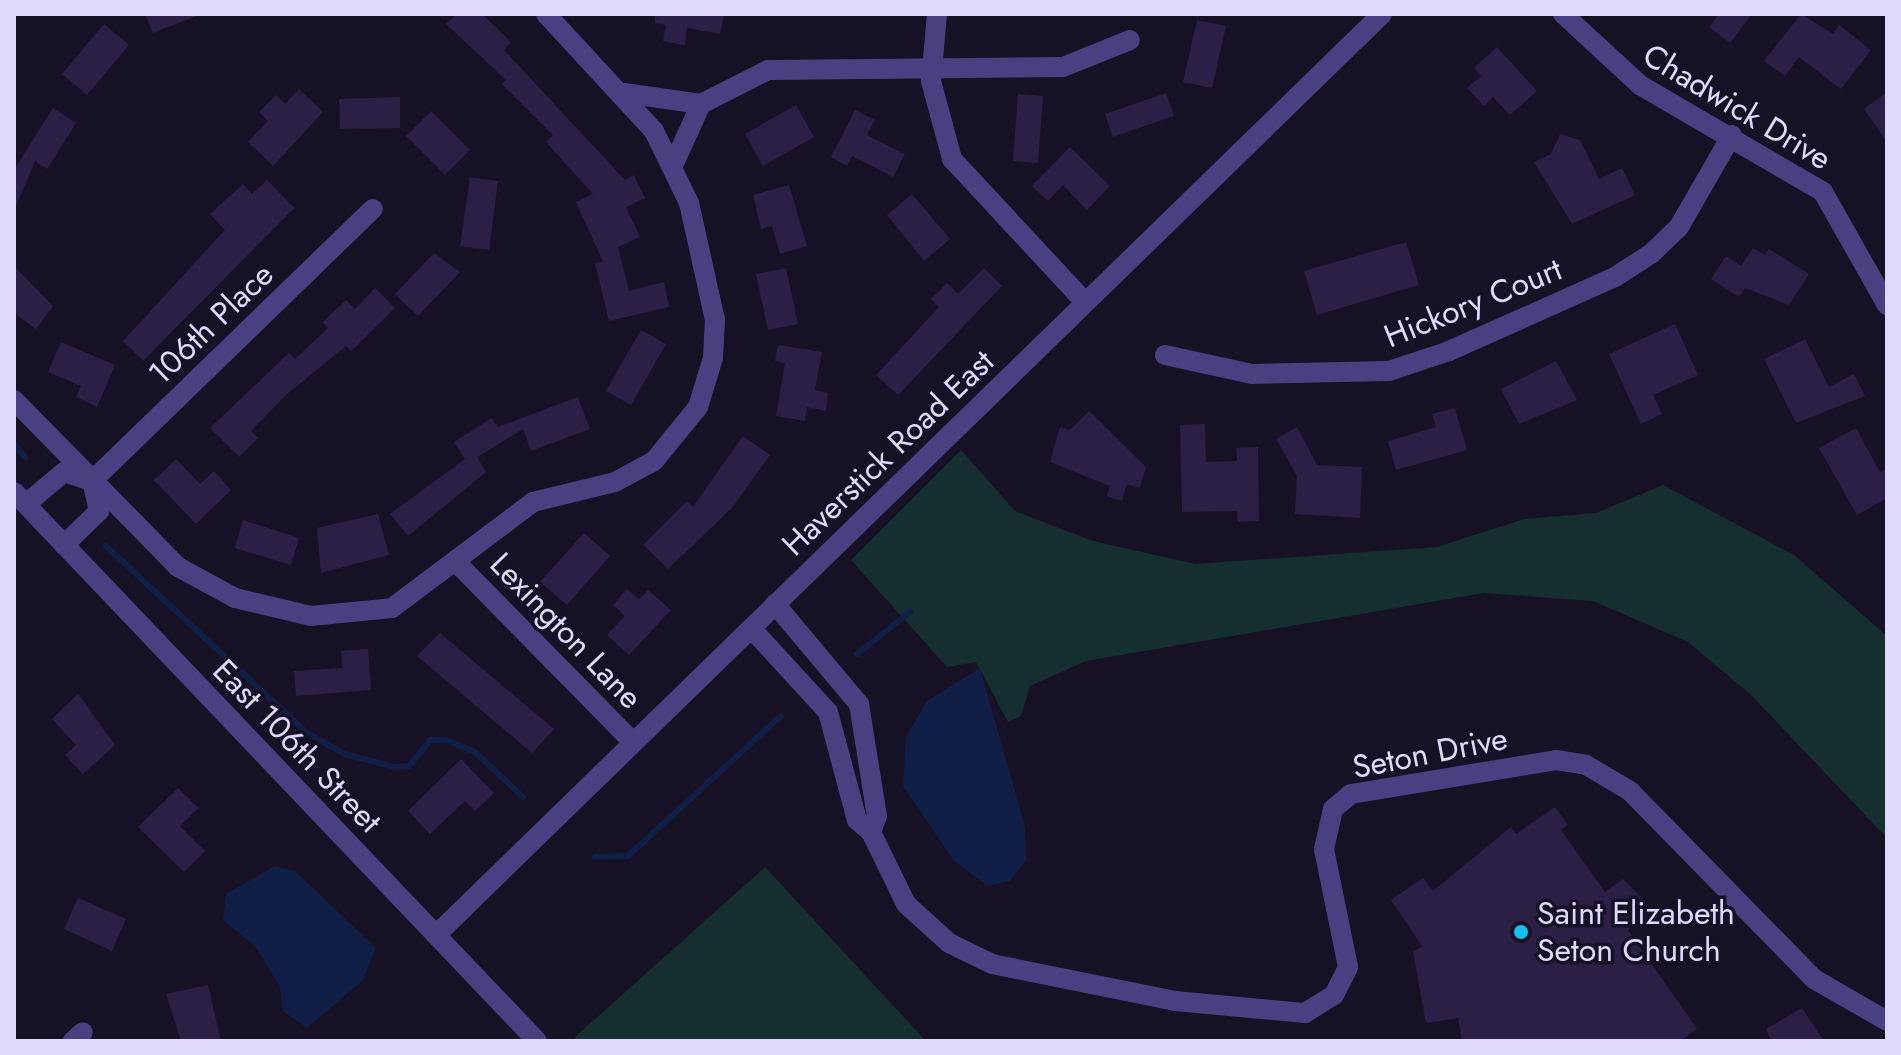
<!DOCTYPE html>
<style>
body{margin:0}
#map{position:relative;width:1901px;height:1055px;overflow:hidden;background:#171126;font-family:Jost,sans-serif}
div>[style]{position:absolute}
.green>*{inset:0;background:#152e2f}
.water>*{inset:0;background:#101f46}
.stream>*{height:6px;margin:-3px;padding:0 3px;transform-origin:3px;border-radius:3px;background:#101f46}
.building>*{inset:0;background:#2b1f46}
.minor>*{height:20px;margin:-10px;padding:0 10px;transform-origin:10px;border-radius:10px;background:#494081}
.tertiary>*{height:20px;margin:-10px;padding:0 10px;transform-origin:10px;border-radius:10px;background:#494081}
.dots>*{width:22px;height:22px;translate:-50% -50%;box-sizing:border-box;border:4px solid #171126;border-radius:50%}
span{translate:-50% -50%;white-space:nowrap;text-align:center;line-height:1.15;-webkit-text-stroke:7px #171126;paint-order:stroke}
.street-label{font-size:32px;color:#e1d9fc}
.poi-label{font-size:32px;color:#e1d9fc}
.left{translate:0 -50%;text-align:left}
.frame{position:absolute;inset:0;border:16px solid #e1d9fc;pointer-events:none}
</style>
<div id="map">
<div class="green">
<i style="clip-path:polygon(961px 450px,1015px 511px,1093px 541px,1195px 564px,1437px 547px,1524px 519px,1596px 513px,1663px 485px,1794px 555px,1887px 636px,1887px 838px,1751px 695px,1688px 642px,1593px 601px,1484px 593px,1086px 661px,1030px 686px,1021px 716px,1008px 722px,976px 662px,947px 667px,851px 560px)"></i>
<i style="clip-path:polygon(765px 867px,926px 1041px,574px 1041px,576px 1036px)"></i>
</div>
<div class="water">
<i style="clip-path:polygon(980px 668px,1025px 827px,1026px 860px,1010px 881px,988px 886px,954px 861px,903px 786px,906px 737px,927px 701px)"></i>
<i style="clip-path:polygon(275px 866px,295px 871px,376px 948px,363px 980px,307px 1028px,283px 1011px,280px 987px,255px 946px,223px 920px,226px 894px)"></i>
</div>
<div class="stream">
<i style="left:14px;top:444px;width:17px;rotate:50deg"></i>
<i style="left:106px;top:546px;width:273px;rotate:42.9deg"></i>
<i style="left:306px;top:732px;width:44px;rotate:30.1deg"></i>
<i style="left:344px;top:754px;width:53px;rotate:14.3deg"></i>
<i style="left:395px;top:767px;width:14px;rotate:-4deg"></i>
<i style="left:409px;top:766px;width:33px;rotate:-51deg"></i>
<i style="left:430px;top:740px;width:16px"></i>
<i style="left:446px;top:740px;width:31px;rotate:22deg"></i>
<i style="left:475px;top:752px;width:66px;rotate:43.2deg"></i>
<i style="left:857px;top:654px;width:68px;rotate:-38.4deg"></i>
<i style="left:595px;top:857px;width:33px;rotate:-2deg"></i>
<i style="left:628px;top:856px;width:207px;rotate:-42.5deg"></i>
</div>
<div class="building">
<i style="clip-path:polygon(145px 14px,199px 14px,199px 15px,153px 33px)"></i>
<i style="clip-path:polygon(456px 14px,482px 14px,511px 42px,504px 50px,625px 180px,634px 175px,645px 198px,626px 207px,640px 237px,618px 247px,629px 291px,664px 282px,669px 307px,609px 321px,595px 263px,603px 262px,576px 202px,593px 194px,546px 142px,553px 135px,502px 84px,506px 80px,446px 24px)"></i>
<i style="clip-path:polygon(655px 14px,724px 14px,720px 34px,687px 28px,685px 45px,663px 41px,666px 25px,655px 23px)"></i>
<i style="clip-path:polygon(1719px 14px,1752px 14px,1730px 43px,1709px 27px)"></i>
<i style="clip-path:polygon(1801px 14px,1833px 34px,1839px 25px,1871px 50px,1841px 89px,1799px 57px,1785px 76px,1764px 61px)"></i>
<i style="clip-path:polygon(1197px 20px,1226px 26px,1212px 88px,1183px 82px)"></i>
<i style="clip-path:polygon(104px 24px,129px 45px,87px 95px,62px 74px)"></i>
<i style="clip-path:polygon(1497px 47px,1537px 91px,1510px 115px,1493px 97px,1484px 106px,1467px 88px,1481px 76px,1474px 68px)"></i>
<i style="clip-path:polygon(299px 89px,323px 112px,273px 166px,248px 142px,268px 121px,259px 112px,276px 95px,285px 104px)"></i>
<i style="clip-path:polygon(1887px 92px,1887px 142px,1864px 109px)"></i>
<i style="clip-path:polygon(1166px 93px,1174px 116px,1113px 137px,1105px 114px)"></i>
<i style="clip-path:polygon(1018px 94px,1043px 96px,1038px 163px,1013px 161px)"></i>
<i style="clip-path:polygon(400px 97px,400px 128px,340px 129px,339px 99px)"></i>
<i style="clip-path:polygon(796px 105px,814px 137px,763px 166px,745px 134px)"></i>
<i style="clip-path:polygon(53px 108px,76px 123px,47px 169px,35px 161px,14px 211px,14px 170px)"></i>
<i style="clip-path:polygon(855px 110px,875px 120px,867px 135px,905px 154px,893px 177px,852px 156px,847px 166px,831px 157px)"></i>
<i style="clip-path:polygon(431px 111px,470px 150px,445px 175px,406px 136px)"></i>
<i style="clip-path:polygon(1560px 134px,1580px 140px,1599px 179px,1622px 168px,1635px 195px,1572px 224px,1534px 162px,1551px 154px)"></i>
<i style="clip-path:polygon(1070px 147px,1110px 186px,1087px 210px,1063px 185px,1048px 201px,1032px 186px)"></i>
<i style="clip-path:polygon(470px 177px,498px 181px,489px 250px,460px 246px)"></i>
<i style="clip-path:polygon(267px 180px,294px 208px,143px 361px,123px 341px,225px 230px,210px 214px,243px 184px,252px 194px)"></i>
<i style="clip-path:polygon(789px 185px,807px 246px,780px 254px,772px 226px,761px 229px,753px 195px)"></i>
<i style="clip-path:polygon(912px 194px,950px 239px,924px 261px,887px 215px)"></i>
<i style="clip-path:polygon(1406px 242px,1419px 285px,1317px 315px,1304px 271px)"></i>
<i style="clip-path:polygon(1753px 248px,1765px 255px,1769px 249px,1809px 274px,1789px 305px,1745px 288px,1739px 297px,1711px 279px,1726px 256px,1741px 266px)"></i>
<i style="clip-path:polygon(434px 253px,460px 272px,418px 316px,395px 294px)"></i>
<i style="clip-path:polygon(14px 266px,53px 306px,36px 329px,14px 313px)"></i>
<i style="clip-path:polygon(786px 268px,798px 324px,768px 330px,756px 274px)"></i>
<i style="clip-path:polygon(984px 268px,1002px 286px,898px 395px,876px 375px,939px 307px,931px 299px,947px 283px,958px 294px)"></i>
<i style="clip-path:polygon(375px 288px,395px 308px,351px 351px,346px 346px,287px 394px,251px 431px,258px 438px,239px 457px,210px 428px,289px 353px,295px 359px,328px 328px,323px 322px,346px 300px,355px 309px)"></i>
<i style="clip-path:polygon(1675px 324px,1698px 375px,1653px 395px,1662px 414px,1641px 424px,1609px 354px)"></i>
<i style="clip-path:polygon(641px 330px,666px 344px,631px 405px,606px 391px)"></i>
<i style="clip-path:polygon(1805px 339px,1829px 387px,1854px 374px,1865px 396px,1796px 423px,1764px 359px)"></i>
<i style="clip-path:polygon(61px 342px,115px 365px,97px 407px,76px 397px,81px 386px,48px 372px)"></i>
<i style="clip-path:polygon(778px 345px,822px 352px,815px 390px,828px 393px,826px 411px,807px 407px,805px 421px,776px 416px,785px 363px,775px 361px)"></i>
<i style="clip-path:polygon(1556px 361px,1577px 400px,1519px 424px,1501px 389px)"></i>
<i style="clip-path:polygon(578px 397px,590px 429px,531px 451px,523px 429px,477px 457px,486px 472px,408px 536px,390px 514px,465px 459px,454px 442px,492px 418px,498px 427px)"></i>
<i style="clip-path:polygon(1455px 408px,1467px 450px,1396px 470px,1388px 441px,1436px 427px,1432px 414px)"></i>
<i style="clip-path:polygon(1089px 411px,1146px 467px,1140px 488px,1127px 484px,1122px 501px,1107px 496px,1110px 486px,1050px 462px,1060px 427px,1070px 430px)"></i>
<i style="clip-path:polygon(1205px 424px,1206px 462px,1237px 461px,1236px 448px,1258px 447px,1259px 521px,1238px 522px,1237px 511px,1182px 512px,1180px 425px)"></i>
<i style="clip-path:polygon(1297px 427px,1317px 465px,1362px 467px,1360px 518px,1295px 514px,1297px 476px,1276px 439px)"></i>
<i style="clip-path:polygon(1856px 428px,1880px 472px,1887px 468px,1887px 498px,1857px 515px,1819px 448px)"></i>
<i style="clip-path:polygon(743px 436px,770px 455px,732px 508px,668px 569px,643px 545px,687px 501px,693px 507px)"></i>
<i style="clip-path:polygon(176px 459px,200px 484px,214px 471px,231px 490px,196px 524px,154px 480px)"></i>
<i style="clip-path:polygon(378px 514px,389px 555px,321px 573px,317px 528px)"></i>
<i style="clip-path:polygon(243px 520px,299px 538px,291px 565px,235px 548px)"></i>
<i style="clip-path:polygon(584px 533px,610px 556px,567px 605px,540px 582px)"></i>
<i style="clip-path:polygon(627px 589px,639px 599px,648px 590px,671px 610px,629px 655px,607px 635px,625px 616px,613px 605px)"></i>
<i style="clip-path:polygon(440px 633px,554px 729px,532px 753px,417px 656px)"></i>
<i style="clip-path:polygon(368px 649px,371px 690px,296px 696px,294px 671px,342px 668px,341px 651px)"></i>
<i style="clip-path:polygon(78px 694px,115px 745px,83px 774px,65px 755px,76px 745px,52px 719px)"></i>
<i style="clip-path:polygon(461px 759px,494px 793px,475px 811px,465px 801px,430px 834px,408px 811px)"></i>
<i style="clip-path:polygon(178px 788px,198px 808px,180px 826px,205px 851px,184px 872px,138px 827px)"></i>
<i style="clip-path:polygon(1555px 807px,1568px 825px,1561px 830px,1605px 892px,1623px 879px,1652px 908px,1628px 930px,1697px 1029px,1680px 1041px,1462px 1041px,1458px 1018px,1426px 1023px,1413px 952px,1422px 946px,1391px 900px,1423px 878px,1433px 891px,1511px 827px,1516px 834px)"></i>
<i style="clip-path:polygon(78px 898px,126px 919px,112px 951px,64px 929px)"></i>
<i style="clip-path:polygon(208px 985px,221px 1041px,181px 1041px,166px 994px)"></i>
<i style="clip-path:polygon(1802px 1008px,1824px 1041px,1771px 1041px,1766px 1029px)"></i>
</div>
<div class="minor">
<i style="left:937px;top:14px;width:67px;rotate:95.1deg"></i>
<i style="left:931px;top:81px;width:81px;rotate:74.9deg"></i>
<i style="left:952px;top:159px;width:195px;rotate:47.1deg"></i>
<i style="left:1563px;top:14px;width:105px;rotate:42.7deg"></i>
<i style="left:1640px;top:85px;width:212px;rotate:30.3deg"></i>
<i style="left:1823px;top:192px;width:130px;rotate:60.5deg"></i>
<i style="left:624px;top:93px;width:78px;rotate:8.1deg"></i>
<i style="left:675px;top:161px;width:63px;rotate:-65.5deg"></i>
<i style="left:701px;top:104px;width:75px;rotate:-26.9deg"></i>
<i style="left:768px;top:70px;width:295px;rotate:-0.6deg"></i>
<i style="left:1063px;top:67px;width:72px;rotate:-21.9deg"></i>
<i style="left:1165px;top:355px;width:89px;rotate:12.3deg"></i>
<i style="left:1252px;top:374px;width:137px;rotate:-1.3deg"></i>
<i style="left:1389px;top:371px;width:63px;rotate:-18.4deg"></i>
<i style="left:1449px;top:351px;width:182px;rotate:-24deg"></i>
<i style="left:1615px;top:277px;width:44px;rotate:-33deg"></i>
<i style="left:1652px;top:253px;width:37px;rotate:-44deg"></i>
<i style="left:1679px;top:227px;width:106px;rotate:-60.1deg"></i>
<i style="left:14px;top:400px;width:234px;rotate:45.5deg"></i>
<i style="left:178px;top:567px;width:65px;rotate:28.5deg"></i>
<i style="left:235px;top:598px;width:78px;rotate:13.3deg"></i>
<i style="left:311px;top:616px;width:81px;rotate:-5.6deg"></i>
<i style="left:392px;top:608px;width:176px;rotate:-36.9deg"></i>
<i style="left:533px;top:502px;width:84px;rotate:-13.7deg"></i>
<i style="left:615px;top:482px;width:44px;rotate:-28.3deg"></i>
<i style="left:654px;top:461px;width:70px;rotate:-50.8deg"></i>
<i style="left:698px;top:407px;width:51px;rotate:-73deg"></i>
<i style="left:713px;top:358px;width:38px;rotate:-87deg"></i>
<i style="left:715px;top:320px;width:120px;rotate:-102.5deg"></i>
<i style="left:689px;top:203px;width:80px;rotate:-115.9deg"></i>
<i style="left:654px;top:131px;width:159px;rotate:-132.7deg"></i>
<i style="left:92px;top:481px;width:391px;rotate:-44.1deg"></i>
<i style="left:26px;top:504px;width:50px;rotate:-40.1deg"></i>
<i style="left:64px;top:472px;width:25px;rotate:18deg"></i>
<i style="left:64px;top:545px;width:49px;rotate:-44.2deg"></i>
<i style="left:99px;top:511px;width:27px;rotate:-103deg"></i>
<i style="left:456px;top:562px;width:252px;rotate:45.5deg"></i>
<i style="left:775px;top:604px;width:131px;rotate:50deg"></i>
<i style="left:859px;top:704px;width:113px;rotate:80.9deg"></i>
<i style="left:877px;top:816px;width:17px;rotate:111deg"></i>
<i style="left:751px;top:628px;width:114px;rotate:47.5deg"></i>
<i style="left:828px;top:712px;width:112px;rotate:75deg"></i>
<i style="left:857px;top:820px;width:18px;rotate:41deg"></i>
<i style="left:871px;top:832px;width:80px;rotate:64.1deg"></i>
<i style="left:906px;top:904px;width:58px;rotate:42.2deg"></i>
<i style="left:949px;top:943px;width:48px;rotate:26deg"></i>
<i style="left:992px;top:964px;width:187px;rotate:11.4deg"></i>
<i style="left:1175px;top:1001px;width:131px;rotate:5.3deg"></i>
<i style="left:1305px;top:1013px;width:34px;rotate:-32deg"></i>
<i style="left:1334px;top:995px;width:31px;rotate:-63deg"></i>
<i style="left:1348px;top:967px;width:120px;rotate:-101.5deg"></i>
<i style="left:1324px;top:849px;width:41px;rotate:-77.3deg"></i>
<i style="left:1333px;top:809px;width:23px;rotate:-40deg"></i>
<i style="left:1351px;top:794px;width:208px;rotate:-9.4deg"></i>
<i style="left:1556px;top:760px;width:30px;rotate:9deg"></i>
<i style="left:1586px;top:765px;width:51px;rotate:30.6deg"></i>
<i style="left:1630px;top:791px;width:263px;rotate:45.6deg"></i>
<i style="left:1814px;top:979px;width:84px;rotate:29.9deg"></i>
<i style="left:436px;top:935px;width:1320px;rotate:-44.23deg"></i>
<i style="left:73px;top:1041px;width:13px;rotate:-42deg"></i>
</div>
<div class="tertiary">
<i style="left:14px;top:492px;width:758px;rotate:46.39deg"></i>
</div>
<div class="dots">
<i style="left:1521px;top:932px;background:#14c1ee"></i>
</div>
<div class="street-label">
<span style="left:1737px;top:107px;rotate:31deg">Chadwick Drive</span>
<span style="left:1473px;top:303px;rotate:-22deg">Hickory Court</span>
<span style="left:211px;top:324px;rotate:-44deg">106th Place</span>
<span style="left:888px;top:453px;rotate:-44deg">Haverstick Road East</span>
<span style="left:566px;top:631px;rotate:46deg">Lexington Lane</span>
<span style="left:297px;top:746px;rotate:46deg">East 106th Street</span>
<span style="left:1430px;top:753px;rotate:-11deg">Seton Drive</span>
</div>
<div class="poi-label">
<span class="left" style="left:1537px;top:932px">Saint Elizabeth<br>Seton Church</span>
</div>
<div class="frame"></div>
</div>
